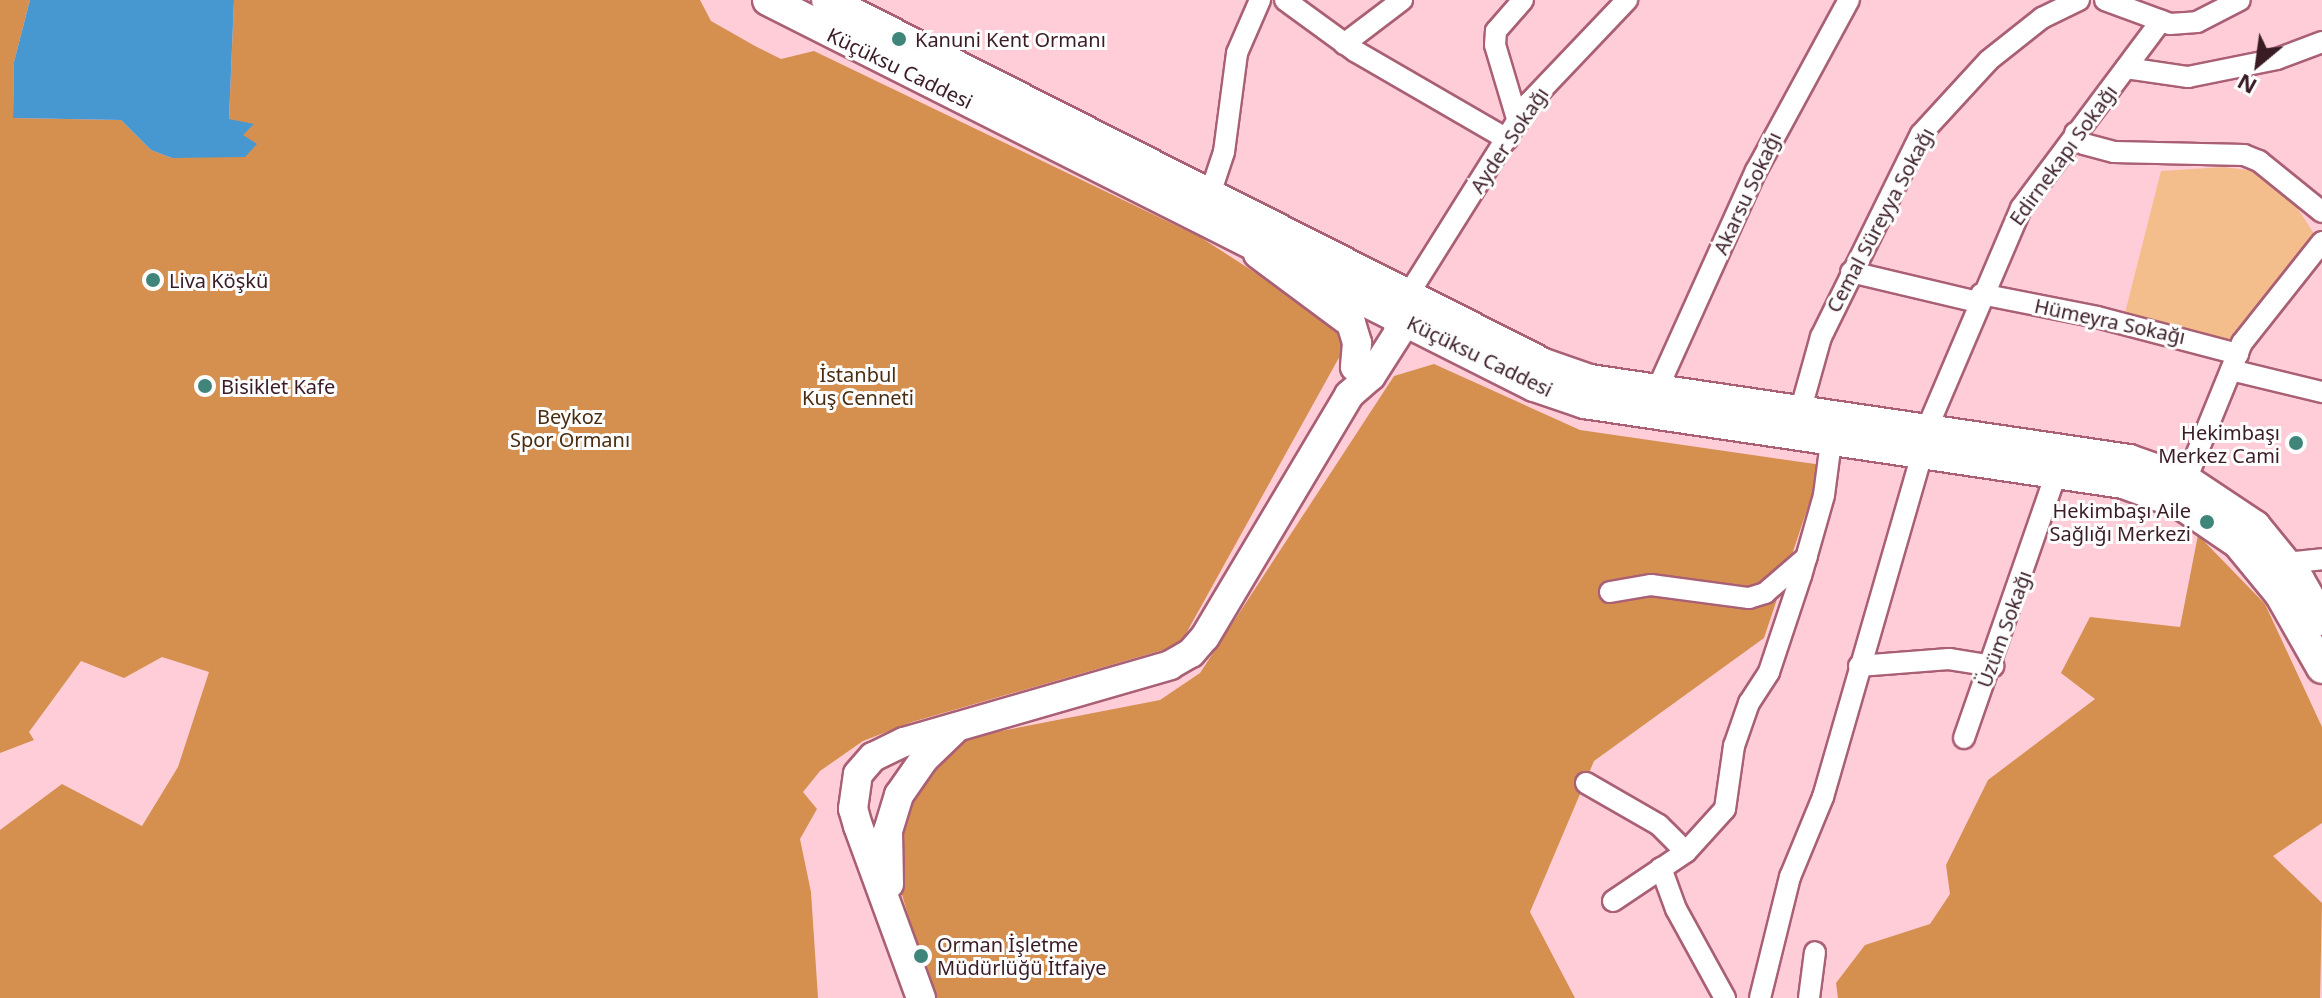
<!DOCTYPE html>
<meta charset="utf-8">
<style>
body{margin:0}
#map{position:relative;width:2322px;height:998px;overflow:hidden;background:#fecdd8;font-family:"Noto Sans",sans-serif}
div>[style]{position:absolute}
.green>*{inset:0;background:#f4bd8c}
.forest>*{inset:0;background:#d59050}
.water>*{inset:0;background:#4798d1}
.roads{filter:drop-shadow(2px 0 #a96075) drop-shadow(-2px 0 #a96075) drop-shadow(0 2px #a96075) drop-shadow(0 -2px #a96075)}
.street>*{height:20px;margin:-10px;padding:0 10px;transform-origin:10px;border-radius:10px;background:#fff}
.secondary>*{height:28px;margin:-14px;padding:0 14px;transform-origin:14px;border-radius:14px;background:#fff}
.primary>*{height:30px;margin:-15px;padding:0 15px;transform-origin:15px;border-radius:15px;background:#fff}
.dots>*{width:22px;height:22px;translate:-50% -50%;box-sizing:border-box;border:4px solid #fdfdfd;border-radius:50%}
span{translate:-50% -50%;white-space:nowrap;text-align:center;line-height:1.15;-webkit-text-stroke:6px #fdfdfd;paint-order:stroke}
.poi-label{font-size:20px;color:#3a1c25}
.left{translate:0 -50%;text-align:left}
.right{translate:-100% -50%;text-align:right}
.street-label{font-size:20px;color:#3a1c25}
.park-label{font-size:20px;color:#4a2d11}
.north{position:absolute;left:2218px;top:24px;width:80px;height:80px;-webkit-text-stroke:6px #fdfdfd;paint-order:stroke;rotate:209deg;font-size:22px;font-weight:700;line-height:32px;text-align:center;color:#3a1c25}
.north::after{content:'';display:block;margin:auto;width:28px;height:36px;background:#3a1c25;clip-path:polygon(50% 0,100% 100%,50% 72%,0 100%)}
</style>
<div id="map">
<div class="green">
<i style="clip-path:polygon(2224px 167px,2262px 172px,2286px 191px,2315px 235px,2229px 340px,2125px 313px,2161px 171px)"></i>
</div>
<div class="forest">
<i style="clip-path:polygon(0 0,30px 0,14px 62px,13px 118px,121px 120px,151px 150px,172px 158px,243px 134px,253px 125px,229px 120px,234px 0,700px 0,711px 21px,755px 46px,781px 59px,814px 51px,1200px 237px,1321px 315px,1340px 329px,1346px 345px,1183px 639px,1170px 648px,912px 722px,863px 741px,820px 771px,803px 792px,817px 809px,800px 839px,811px 892px,818px 998px,0 998px,0 830px,62px 784px,142px 826px,178px 767px,209px 672px,162px 657px,124px 678px,81px 661px,29px 732px,34px 740px,0 753px)"></i>
<i style="clip-path:polygon(1434px 364px,1580px 430px,1822px 465px,1764px 638px,1594px 761px,1530px 912px,1575px 998px,932px 998px,894px 867px,916px 785px,960px 739px,1160px 700px,1200px 673px,1394px 376px)"></i>
<i style="clip-path:polygon(2198px 535px,2265px 604px,2322px 727px,2322px 823px,2273px 856px,2322px 903px,2320px 998px,1838px 998px,1836px 983px,1865px 945px,1930px 924px,1950px 894px,1946px 865px,1988px 780px,2095px 699px,2061px 673px,2090px 617px,2180px 627px)"></i>
</div>
<div class="water">
<i style="clip-path:polygon(30px 0,234px 0,229px 119px,254px 124px,243px 135px,257px 144px,245px 157px,172px 158px,151px 150px,121px 120px,13px 118px,14px 62px)"></i>
</div>
<div class="roads">
<div class="street">
<i style="left:1285px;top:0;width:87px;rotate:36.1deg"></i>
<i style="left:1355px;top:51px;width:176px;rotate:30.1deg"></i>
<i style="left:2105px;top:0;width:69px;rotate:20.3deg"></i>
<i style="left:2170px;top:24px;width:27px;rotate:-4deg"></i>
<i style="left:2197px;top:22px;width:48px;rotate:-27.1deg"></i>
<i style="left:1344px;top:44px;width:73px;rotate:-37.2deg"></i>
<i style="left:2126px;top:68px;width:63px;rotate:8.3deg"></i>
<i style="left:2188px;top:77px;width:91px;rotate:-11.4deg"></i>
<i style="left:2277px;top:59px;width:48px;rotate:-20.7deg"></i>
<i style="left:1518px;top:122px;width:80px;rotate:-106.6deg"></i>
<i style="left:1495px;top:45px;width:14px;rotate:-86deg"></i>
<i style="left:1496px;top:31px;width:41px;rotate:-48.9deg"></i>
<i style="left:2075px;top:133px;width:14px;rotate:51deg"></i>
<i style="left:2084px;top:144px;width:31px;rotate:15deg"></i>
<i style="left:2114px;top:152px;width:130px;rotate:1.3deg"></i>
<i style="left:2244px;top:155px;width:16px;rotate:22deg"></i>
<i style="left:2259px;top:161px;width:81px;rotate:39deg"></i>
<i style="left:1210px;top:194px;width:44px;rotate:-71.6deg"></i>
<i style="left:1224px;top:152px;width:100px;rotate:-82.5deg"></i>
<i style="left:1237px;top:53px;width:58px;rotate:-66.5deg"></i>
<i style="left:1851px;top:272px;width:130px;rotate:13.3deg"></i>
<i style="left:1981px;top:294px;width:118px;rotate:11.2deg"></i>
<i style="left:2097px;top:317px;width:146px;rotate:14.7deg"></i>
<i style="left:1408px;top:295px;width:226px;rotate:-57.9deg"></i>
<i style="left:1528px;top:104px;width:144px;rotate:-46.4deg"></i>
<i style="left:2231px;top:370px;width:94px;rotate:13.6deg"></i>
<i style="left:1656px;top:392px;width:243px;rotate:-65.7deg"></i>
<i style="left:1756px;top:171px;width:195px;rotate:-61.5deg"></i>
<i style="left:1800px;top:412px;width:78px;rotate:-74.4deg"></i>
<i style="left:1821px;top:337px;width:226px;rotate:-63.8deg"></i>
<i style="left:1921px;top:134px;width:100px;rotate:-47.4deg"></i>
<i style="left:1989px;top:60px;width:68px;rotate:-38.4deg"></i>
<i style="left:2042px;top:18px;width:41px;rotate:-25.9deg"></i>
<i style="left:1926px;top:431px;width:242px;rotate:-66.9deg"></i>
<i style="left:2021px;top:208px;width:234px;rotate:-53.2deg"></i>
<i style="left:2186px;top:480px;width:148px;rotate:-67.8deg"></i>
<i style="left:2242px;top:343px;width:129px;rotate:-51.6deg"></i>
<i style="left:2286px;top:563px;width:36px;rotate:-6deg"></i>
<i style="left:1610px;top:592px;width:42px;rotate:-9.7deg"></i>
<i style="left:1651px;top:585px;width:99px;rotate:7.6deg"></i>
<i style="left:1749px;top:598px;width:17px;rotate:-17deg"></i>
<i style="left:1765px;top:593px;width:55px;rotate:-40.6deg"></i>
<i style="left:1859px;top:666px;width:90px;rotate:-4.4deg"></i>
<i style="left:1949px;top:659px;width:45px;rotate:9deg"></i>
<i style="left:1964px;top:738px;width:280px;rotate:-70.8deg"></i>
<i style="left:1586px;top:783px;width:84px;rotate:29.9deg"></i>
<i style="left:1659px;top:825px;width:38px;rotate:45deg"></i>
<i style="left:1661px;top:868px;width:44px;rotate:69.9deg"></i>
<i style="left:1676px;top:909px;width:102px;rotate:61.2deg"></i>
<i style="left:1613px;top:901px;width:88px;rotate:-33.9deg"></i>
<i style="left:1686px;top:852px;width:58px;rotate:-47.8deg"></i>
<i style="left:1725px;top:809px;width:64px;rotate:-81.9deg"></i>
<i style="left:1734px;top:746px;width:46px;rotate:-70.8deg"></i>
<i style="left:1749px;top:703px;width:37px;rotate:-57deg"></i>
<i style="left:1769px;top:672px;width:101px;rotate:-71.6deg"></i>
<i style="left:1801px;top:576px;width:84px;rotate:-74.1deg"></i>
<i style="left:1824px;top:495px;width:53px;rotate:-82.5deg"></i>
<i style="left:1760px;top:998px;width:125px;rotate:-76.1deg"></i>
<i style="left:1790px;top:877px;width:87px;rotate:-67.6deg"></i>
<i style="left:1823px;top:797px;width:356px;rotate:-73.9deg"></i>
<i style="left:1809px;top:998px;width:46px;rotate:-82.6deg"></i>
</div>
<div class="secondary">
<i style="left:1258px;top:254px;width:116px;rotate:36.6deg"></i>
<i style="left:1351px;top:323px;width:21px;rotate:73deg"></i>
<i style="left:1357px;top:343px;width:24px;rotate:95deg"></i>
<i style="left:889px;top:884px;width:53px;rotate:-91.1deg"></i>
<i style="left:888px;top:831px;width:38px;rotate:-73deg"></i>
<i style="left:899px;top:795px;width:44px;rotate:-55.2deg"></i>
<i style="left:924px;top:759px;width:43px;rotate:-44.1deg"></i>
<i style="left:921px;top:998px;width:183px;rotate:-110.1deg"></i>
<i style="left:858px;top:826px;width:18px;rotate:-106deg"></i>
<i style="left:853px;top:809px;width:35px;rotate:-82deg"></i>
<i style="left:858px;top:774px;width:23px;rotate:-49deg"></i>
<i style="left:873px;top:757px;width:34px;rotate:-26deg"></i>
<i style="left:904px;top:742px;width:277px;rotate:-16.1deg"></i>
<i style="left:1170px;top:665px;width:24px;rotate:-30deg"></i>
<i style="left:1191px;top:653px;width:21px;rotate:-49deg"></i>
<i style="left:1205px;top:637px;width:282px;rotate:-59.2deg"></i>
<i style="left:1349px;top:395px;width:29px;rotate:-41deg"></i>
<i style="left:1371px;top:376px;width:52px;rotate:-57.5deg"></i>
<i style="left:1399px;top:332px;width:16px;rotate:-97deg"></i>
</div>
<div class="primary">
<i style="left:768px;top:0;width:858px;rotate:26.74deg"></i>
<i style="left:1534px;top:386px;width:53px;rotate:18.8deg"></i>
<i style="left:1584px;top:403px;width:545px;rotate:8.44deg"></i>
<i style="left:2123px;top:483px;width:62px;rotate:19.9deg"></i>
<i style="left:2181px;top:504px;width:69px;rotate:34.4deg"></i>
<i style="left:2238px;top:543px;width:66px;rotate:50.5deg"></i>
<i style="left:2280px;top:594px;width:85px;rotate:60.4deg"></i>
<i style="left:827px;top:0;width:804px;rotate:26.92deg"></i>
<i style="left:1544px;top:364px;width:49px;rotate:19.2deg"></i>
<i style="left:1590px;top:380px;width:545px;rotate:8.44deg"></i>
<i style="left:2129px;top:460px;width:60px;rotate:19.3deg"></i>
<i style="left:2186px;top:480px;width:83px;rotate:33.7deg"></i>
<i style="left:2255px;top:526px;width:70px;rotate:50.8deg"></i>
<i style="left:2299px;top:580px;width:46px;rotate:60.1deg"></i>
</div>
</div>
<div class="dots">
<i style="left:899px;top:39px;background:#40857a"></i>
<i style="left:153px;top:280px;background:#40857a"></i>
<i style="left:205px;top:386px;background:#40857a"></i>
<i style="left:2296px;top:443px;background:#40857a"></i>
<i style="left:2207px;top:522px;background:#40857a"></i>
<i style="left:921px;top:956px;background:#40857a"></i>
</div>
<div class="poi-label">
<span class="left" style="left:915px;top:39px">Kanuni Kent Ormanı</span>
<span class="left" style="left:169px;top:280px">Liva Köşkü</span>
<span class="left" style="left:221px;top:386px">Bisiklet Kafe</span>
<span class="right" style="left:2280px;top:444px">Hekimbaşı<br>Merkez Cami</span>
<span class="right" style="left:2191px;top:522px">Hekimbaşı Aile<br>Sağlığı Merkezi</span>
<span class="left" style="left:937px;top:956px">Orman İşletme<br>Müdürlüğü İtfaiye</span>
</div>
<div class="street-label">
<span style="left:900px;top:68px;rotate:26deg">Küçüksu Caddesi</span>
<span style="left:1509px;top:140px;rotate:-56deg">Ayder Sokağı</span>
<span style="left:2063px;top:155px;rotate:-54deg">Edirnekapı Sokağı</span>
<span style="left:1747px;top:193px;rotate:-65deg">Akarsu Sokağı</span>
<span style="left:1880px;top:220px;rotate:-62deg">Cemal Süreyya Sokağı</span>
<span style="left:2110px;top:321px;rotate:12deg">Hümeyra Sokağı</span>
<span style="left:1480px;top:356px;rotate:26deg">Küçüksu Caddesi</span>
<span style="left:2004px;top:629px;rotate:-70deg">Üzüm Sokağı</span>
</div>
<div class="park-label">
<span style="left:858px;top:386px">İstanbul<br>Kuş Cenneti</span>
<span style="left:570px;top:428px">Beykoz<br>Spor Ormanı</span>
</div>
<div class="north">N</div>
</div>
